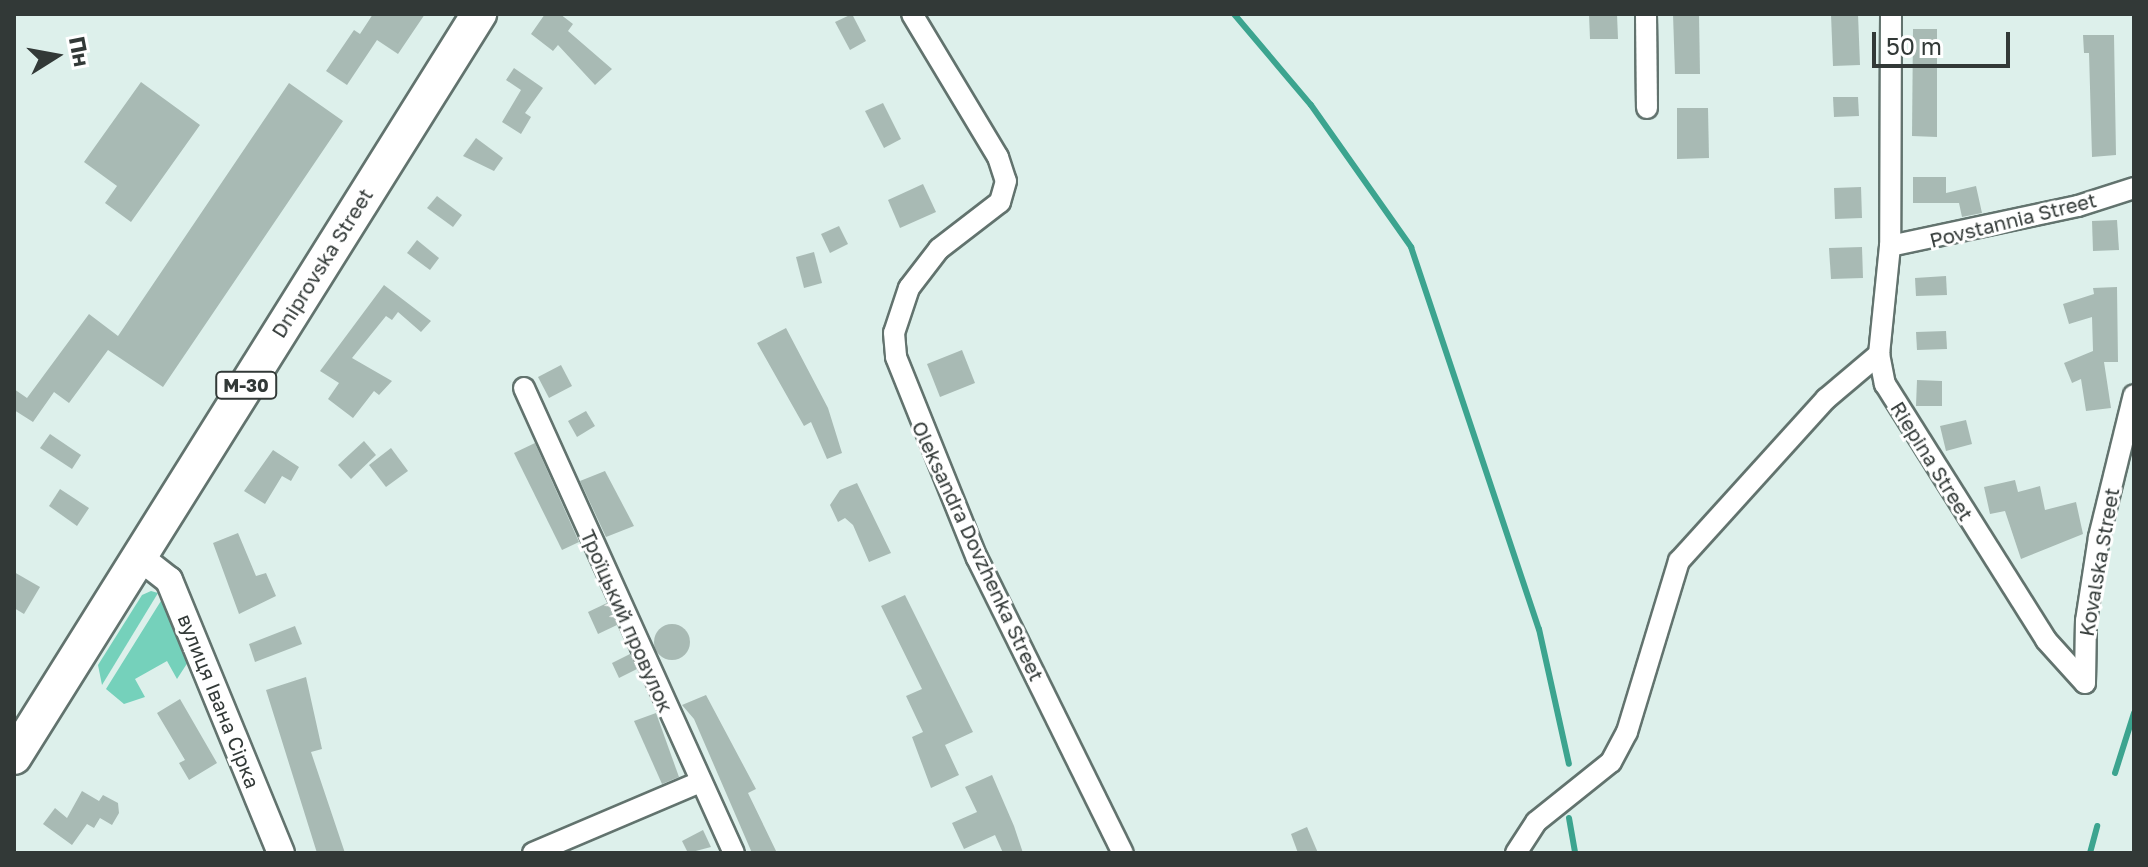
<!DOCTYPE html>
<meta charset="utf-8">
<style>
body{margin:0}
#map{position:relative;width:2148px;height:867px;overflow:hidden;background:#ddf0eb;font-family:"Golos Text",sans-serif}
div>[style]{position:absolute}
.green>*{inset:0;background:#75d1bb}
.stream>*{height:6px;margin:-3px;padding:0 3px;transform-origin:3px;border-radius:3px;background:#3ca48f}
.building>*{inset:0;background:#a8bab4}
.round{border-radius:50%}
.roads{filter:drop-shadow(2px 0 #62736e) drop-shadow(-2px 0 #62736e) drop-shadow(0 2px #62736e) drop-shadow(0 -2px #62736e)}
.minor>*{height:20px;margin:-10px;padding:0 10px;transform-origin:10px;border-radius:10px;background:#fff}
.tertiary>*{height:26px;margin:-13px;padding:0 13px;transform-origin:13px;border-radius:13px;background:#fff}
.trunk>*{height:34px;margin:-17px;padding:0 17px;transform-origin:17px;border-radius:17px;background:#fff}
span{translate:-50% -50%;white-space:nowrap;text-align:center;line-height:1.15;-webkit-text-stroke:6px #fff;paint-order:stroke}
.shield-label span{padding:2px 6px;background:#fff;border:2px solid;border-radius:6px;-webkit-text-stroke-width:0}
.shield-label{font-size:18px;color:#323937;font-weight:700}
.street-label{font-size:20px;color:#323937}
.frame{position:absolute;inset:0;border:16px solid #323937;pointer-events:none}
.north{position:absolute;left:16px;top:16px;width:80px;height:80px;-webkit-text-stroke:6px #fff;paint-order:stroke;rotate:79deg;font-size:22px;font-weight:700;line-height:32px;text-align:center;color:#323937}
.north::after{content:'';display:block;margin:auto;width:28px;height:36px;background:#323937;clip-path:polygon(50% 0,100% 100%,50% 72%,0 100%)}
.scale{position:absolute;left:1872px;top:32px;width:138px;height:36px;box-sizing:border-box;border:4px solid #323937;border-top:0;padding-left:10px;font-size:24px;line-height:28px;white-space:nowrap;color:#323937;-webkit-text-stroke:6px #fff;paint-order:stroke}
</style>
<div id="map">
<div class="green">
<i style="clip-path:polygon(151px 591px,158px 593px,102px 685px,98px 665px,142px 595px)"></i>
<i style="clip-path:polygon(164px 596px,190px 659px,177px 679px,167px 661px,135px 679px,145px 697px,124px 704px,106px 689px)"></i>
</div>
<div class="stream">
<i style="left:1234px;top:14px;width:119px;rotate:49.8deg"></i>
<i style="left:1311px;top:105px;width:174px;rotate:54.8deg"></i>
<i style="left:1411px;top:247px;width:403px;rotate:71.5deg"></i>
<i style="left:1539px;top:629px;width:138px;rotate:77.5deg"></i>
<i style="left:2115px;top:773px;width:63px;rotate:-72.4deg"></i>
<i style="left:1569px;top:818px;width:36px;rotate:80deg"></i>
<i style="left:2090px;top:853px;width:28px;rotate:-75deg"></i>
</div>
<div class="building">
<i style="clip-path:polygon(373px 14px,425px 14px,398px 54px,377px 40px,347px 85px,326px 71px,354px 30px,360px 34px)"></i>
<i style="clip-path:polygon(545px 14px,560px 14px,573px 24px,568px 31px,612px 69px,595px 85px,558px 45px,553px 51px,531px 34px)"></i>
<i style="clip-path:polygon(852px 14px,866px 41px,850px 50px,835px 22px)"></i>
<i style="clip-path:polygon(1589px 14px,1617px 14px,1618px 39px,1590px 39px)"></i>
<i style="clip-path:polygon(1673px 14px,1699px 14px,1700px 74px,1675px 74px)"></i>
<i style="clip-path:polygon(1831px 14px,1858px 14px,1860px 65px,1833px 66px)"></i>
<i style="clip-path:polygon(1913px 29px,1937px 29px,1937px 137px,1912px 136px)"></i>
<i style="clip-path:polygon(2083px 35px,2114px 35px,2116px 155px,2092px 157px,2089px 53px,2084px 53px)"></i>
<i style="clip-path:polygon(514px 68px,543px 88px,525px 113px,531px 117px,521px 134px,502px 122px,521px 90px,506px 80px)"></i>
<i style="clip-path:polygon(141px 82px,200px 125px,131px 222px,105px 203px,117px 186px,84px 162px)"></i>
<i style="clip-path:polygon(289px 83px,343px 121px,163px 387px,108px 350px,69px 403px,54px 392px,33px 422px,14px 410px,14px 389px,27px 398px,89px 314px,118px 336px)"></i>
<i style="clip-path:polygon(1833px 97px,1858px 97px,1859px 116px,1834px 117px)"></i>
<i style="clip-path:polygon(883px 103px,901px 139px,884px 148px,865px 111px)"></i>
<i style="clip-path:polygon(1677px 108px,1708px 108px,1709px 158px,1677px 159px)"></i>
<i style="clip-path:polygon(476px 138px,503px 158px,494px 171px,463px 156px)"></i>
<i style="clip-path:polygon(1913px 177px,1946px 177px,1946px 193px,1976px 186px,1982px 213px,1962px 217px,1959px 203px,1913px 203px)"></i>
<i style="clip-path:polygon(923px 184px,936px 212px,900px 228px,888px 200px)"></i>
<i style="clip-path:polygon(1861px 187px,1862px 218px,1835px 219px,1834px 188px)"></i>
<i style="clip-path:polygon(437px 196px,462px 215px,453px 227px,427px 208px)"></i>
<i style="clip-path:polygon(2117px 220px,2119px 250px,2093px 251px,2092px 221px)"></i>
<i style="clip-path:polygon(839px 226px,848px 244px,830px 253px,821px 234px)"></i>
<i style="clip-path:polygon(417px 240px,439px 258px,430px 270px,407px 253px)"></i>
<i style="clip-path:polygon(1862px 247px,1863px 278px,1831px 279px,1829px 248px)"></i>
<i style="clip-path:polygon(814px 252px,822px 283px,804px 288px,796px 257px)"></i>
<i style="clip-path:polygon(1946px 276px,1947px 295px,1916px 296px,1915px 278px)"></i>
<i style="clip-path:polygon(384px 285px,431px 321px,421px 332px,398px 312px,392px 320px,386px 316px,352px 358px,392px 381px,379px 395px,374px 391px,353px 418px,328px 399px,339px 383px,320px 371px)"></i>
<i style="clip-path:polygon(2117px 287px,2118px 362px,2104px 362px,2111px 408px,2086px 411px,2081px 379px,2072px 383px,2064px 363px,2093px 351px,2092px 317px,2069px 324px,2063px 304px,2094px 294px,2093px 288px)"></i>
<i style="clip-path:polygon(786px 328px,828px 408px,842px 453px,827px 459px,811px 422px,804px 426px,757px 343px)"></i>
<i style="clip-path:polygon(1946px 331px,1947px 349px,1917px 350px,1916px 332px)"></i>
<i style="clip-path:polygon(962px 350px,975px 383px,940px 397px,927px 364px)"></i>
<i style="clip-path:polygon(561px 365px,572px 386px,549px 398px,538px 377px)"></i>
<i style="clip-path:polygon(1917px 380px,1942px 381px,1942px 406px,1916px 406px)"></i>
<i style="clip-path:polygon(586px 411px,595px 426px,577px 437px,568px 421px)"></i>
<i style="clip-path:polygon(1966px 420px,1972px 444px,1946px 451px,1940px 426px)"></i>
<i style="clip-path:polygon(50px 434px,81px 455px,72px 469px,40px 448px)"></i>
<i style="clip-path:polygon(364px 441px,376px 455px,351px 479px,338px 465px)"></i>
<i style="clip-path:polygon(535px 443px,579px 542px,562px 550px,514px 453px)"></i>
<i style="clip-path:polygon(391px 448px,408px 471px,386px 487px,369px 465px)"></i>
<i style="clip-path:polygon(273px 450px,299px 467px,291px 481px,282px 476px,265px 504px,244px 491px)"></i>
<i style="clip-path:polygon(605px 471px,634px 526px,606px 537px,580px 481px)"></i>
<i style="clip-path:polygon(2015px 480px,2018px 492px,2040px 486px,2045px 510px,2076px 502px,2083px 534px,2021px 559px,2005px 511px,1990px 514px,1984px 487px)"></i>
<i style="clip-path:polygon(857px 483px,891px 553px,869px 562px,853px 525px,845px 518px,838px 522px,830px 505px,840px 490px)"></i>
<i style="clip-path:polygon(60px 489px,89px 508px,77px 526px,49px 506px)"></i>
<i style="clip-path:polygon(238px 533px,256px 576px,266px 573px,276px 596px,239px 614px,213px 543px)"></i>
<i style="clip-path:polygon(14px 572px,40px 587px,24px 614px,14px 608px)"></i>
<i style="clip-path:polygon(905px 595px,973px 732px,945px 745px,959px 775px,931px 788px,912px 737px,923px 732px,906px 696px,922px 689px,881px 606px)"></i>
<i style="clip-path:polygon(607px 603px,617px 625px,598px 634px,588px 612px)"></i>
<i class="round" style="left:654px;top:624px;width:36px;height:36px"></i>
<i style="clip-path:polygon(295px 626px,302px 644px,255px 662px,249px 644px)"></i>
<i style="clip-path:polygon(630px 654px,637px 669px,619px 678px,612px 663px)"></i>
<i style="clip-path:polygon(306px 677px,322px 749px,311px 752px,345px 853px,317px 853px,266px 690px)"></i>
<i style="clip-path:polygon(706px 695px,756px 789px,748px 793px,777px 853px,752px 853px,694px 719px,682px 705px)"></i>
<i style="clip-path:polygon(180px 699px,217px 763px,189px 780px,179px 763px,185px 760px,157px 713px)"></i>
<i style="clip-path:polygon(656px 713px,679px 777px,662px 784px,634px 721px)"></i>
<i style="clip-path:polygon(992px 775px,1014px 826px,1023px 853px,1003px 853px,995px 835px,964px 849px,952px 823px,977px 812px,965px 787px)"></i>
<i style="clip-path:polygon(82px 791px,99px 801px,103px 795px,118px 803px,119px 813px,112px 825px,100px 818px,94px 828px,87px 824px,72px 845px,43px 824px,55px 808px,67px 818px)"></i>
<i style="clip-path:polygon(1307px 827px,1318px 853px,1298px 853px,1291px 834px)"></i>
<i style="clip-path:polygon(703px 830px,711px 847px,688px 853px,682px 841px)"></i>
</div>
<div class="roads">
<div class="minor">
<i style="left:912px;top:14px;width:167px;rotate:59deg"></i>
<i style="left:998px;top:157px;width:25px;rotate:72deg"></i>
<i style="left:1006px;top:181px;width:22px;rotate:106deg"></i>
<i style="left:1000px;top:202px;width:77px;rotate:142.4deg"></i>
<i style="left:939px;top:249px;width:49px;rotate:127.6deg"></i>
<i style="left:909px;top:288px;width:47px;rotate:108.4deg"></i>
<i style="left:894px;top:333px;width:24px;rotate:85deg"></i>
<i style="left:896px;top:357px;width:217px;rotate:68.1deg"></i>
<i style="left:977px;top:558px;width:329px;rotate:63.7deg"></i>
<i style="left:1646px;top:14px;width:94px;rotate:89.4deg"></i>
<i style="left:1891px;top:14px;width:232px;rotate:90.2deg"></i>
<i style="left:1890px;top:246px;width:109px;rotate:95.8deg"></i>
<i style="left:1879px;top:354px;width:31px;rotate:79deg"></i>
<i style="left:1885px;top:384px;width:302px;rotate:57.8deg"></i>
<i style="left:2046px;top:640px;width:58px;rotate:47.8deg"></i>
<i style="left:1890px;top:246px;width:192px;rotate:-12deg"></i>
<i style="left:2078px;top:206px;width:59px;rotate:-17.8deg"></i>
<i style="left:524px;top:388px;width:510px;rotate:65.7deg"></i>
<i style="left:2085px;top:683px;width:62px;rotate:-89.1deg"></i>
<i style="left:2086px;top:621px;width:85px;rotate:-81.2deg"></i>
<i style="left:2099px;top:537px;width:146px;rotate:-76.2deg"></i>
<i style="left:533px;top:853px;width:179px;rotate:-23deg"></i>
<i style="left:1516px;top:853px;width:37px;rotate:-57deg"></i>
<i style="left:1536px;top:822px;width:96px;rotate:-38.7deg"></i>
<i style="left:1611px;top:762px;width:34px;rotate:-62deg"></i>
<i style="left:1627px;top:732px;width:179px;rotate:-73.1deg"></i>
<i style="left:1679px;top:561px;width:219px;rotate:-47.8deg"></i>
<i style="left:1826px;top:399px;width:70px;rotate:-40.3deg"></i>
</div>
<div class="tertiary">
<i style="left:142px;top:559px;width:34px;rotate:38deg"></i>
<i style="left:169px;top:580px;width:295px;rotate:67.7deg"></i>
</div>
<div class="trunk">
<i style="left:14px;top:757px;width:877px;rotate:-57.96deg"></i>
</div>
</div>
<div class="shield-label">
<span style="left:246px;top:385px">М-30</span>
</div>
<div class="street-label">
<span style="left:2013px;top:220px;rotate:-14deg">Povstannia Street</span>
<span style="left:322px;top:263px;rotate:-58deg">Dniprovska Street</span>
<span style="left:1932px;top:461px;rotate:58deg">Riepina Street</span>
<span style="left:978px;top:551px;rotate:65deg">Oleksandra Dovzhenka Street</span>
<span style="left:2099px;top:562px;rotate:-80deg">Kovalska Street</span>
<span style="left:627px;top:621px;rotate:66deg">Троїцький провулок</span>
<span style="left:219px;top:701px;rotate:68deg">вулиця Івана Сірка</span>
</div>
<div class="frame"></div>
<div class="north">Пн</div>
<div class="scale">50 m</div>
</div>
